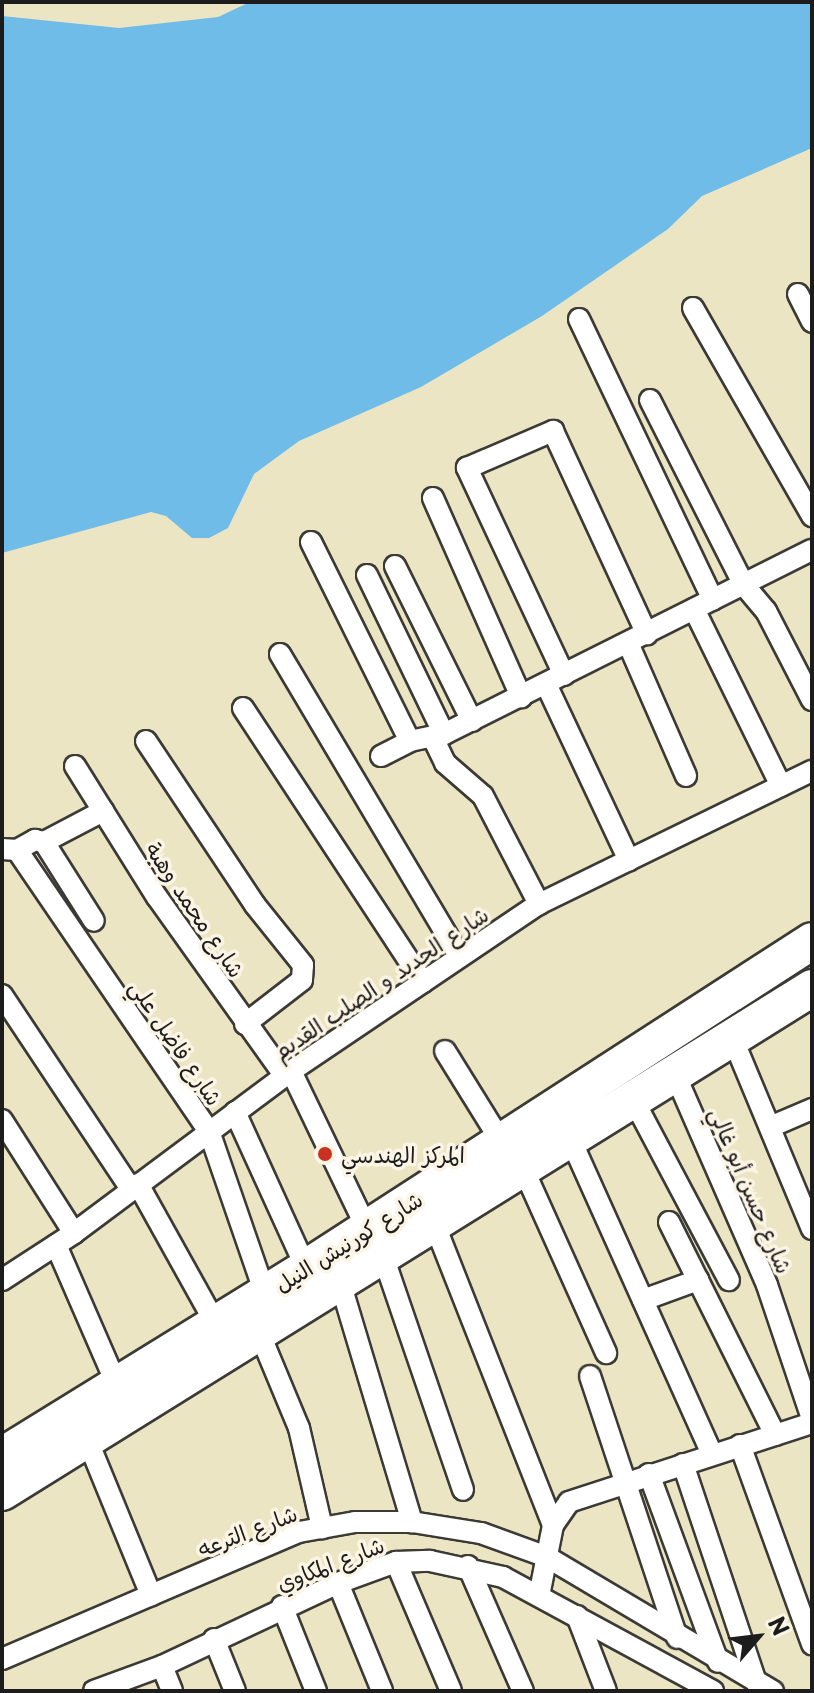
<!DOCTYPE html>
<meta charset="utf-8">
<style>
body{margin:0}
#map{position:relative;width:814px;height:1693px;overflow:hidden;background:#ece5c4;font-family:"Playpen Sans","Playpen Sans Arabic",sans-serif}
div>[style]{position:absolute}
.water>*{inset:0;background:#6fbce9}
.roads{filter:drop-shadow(2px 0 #3b3a35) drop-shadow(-2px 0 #3b3a35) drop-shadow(0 2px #3b3a35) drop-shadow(0 -2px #3b3a35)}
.street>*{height:20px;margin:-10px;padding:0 10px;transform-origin:10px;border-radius:10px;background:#fff}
.highway>*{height:36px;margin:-18px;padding:0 18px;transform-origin:18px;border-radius:18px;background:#fff}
.dots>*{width:22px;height:22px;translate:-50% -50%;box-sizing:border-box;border:4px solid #fcf5e5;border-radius:50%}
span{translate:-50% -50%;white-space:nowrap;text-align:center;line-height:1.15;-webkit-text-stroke:7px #fcf5e5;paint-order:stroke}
.street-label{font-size:22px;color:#1c1c1c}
.poi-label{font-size:22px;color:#1c1c1c}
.left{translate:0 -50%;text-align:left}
.frame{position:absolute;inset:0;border:4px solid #1c1c1c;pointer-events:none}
.north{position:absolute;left:718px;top:1597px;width:80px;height:80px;-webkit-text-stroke:6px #fcf5e5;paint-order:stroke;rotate:62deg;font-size:22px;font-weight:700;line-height:32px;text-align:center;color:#1c1c1c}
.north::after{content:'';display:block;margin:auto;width:28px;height:36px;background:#1c1c1c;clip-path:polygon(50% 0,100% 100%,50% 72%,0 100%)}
</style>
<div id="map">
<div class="water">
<i style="clip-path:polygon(250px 2px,812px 2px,812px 148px,702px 196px,668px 229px,542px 316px,421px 387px,299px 441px,254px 474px,228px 528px,209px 538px,192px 538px,166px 516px,151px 512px,2px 553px,2px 16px,119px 28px,218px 17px)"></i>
</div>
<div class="roads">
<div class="street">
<i style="left:798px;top:294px;width:31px;rotate:63deg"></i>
<i style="left:693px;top:308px;width:240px;rotate:60.2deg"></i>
<i style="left:579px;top:319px;width:311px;rotate:64.5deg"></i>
<i style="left:650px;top:400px;width:208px;rotate:63.1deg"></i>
<i style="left:744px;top:585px;width:34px;rotate:50deg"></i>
<i style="left:766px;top:611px;width:100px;rotate:62.7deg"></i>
<i style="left:433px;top:498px;width:218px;rotate:66.1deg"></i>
<i style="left:311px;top:542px;width:222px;rotate:63.6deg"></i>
<i style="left:395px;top:566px;width:173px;rotate:63.6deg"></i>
<i style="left:367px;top:575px;width:177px;rotate:64.2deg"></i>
<i style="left:694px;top:609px;width:197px;rotate:63.8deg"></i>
<i style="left:628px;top:643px;width:145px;rotate:66.4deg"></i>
<i style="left:280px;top:654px;width:352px;rotate:59.3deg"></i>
<i style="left:564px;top:675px;width:229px;rotate:-115.1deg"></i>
<i style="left:467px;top:468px;width:94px;rotate:-23.3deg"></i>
<i style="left:553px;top:431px;width:224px;rotate:65.2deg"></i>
<i style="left:546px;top:684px;width:195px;rotate:64.8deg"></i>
<i style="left:243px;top:708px;width:328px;rotate:56.7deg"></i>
<i style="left:433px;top:738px;width:28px;rotate:64deg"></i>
<i style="left:445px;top:763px;width:50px;rotate:41deg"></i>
<i style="left:483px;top:796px;width:122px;rotate:62.6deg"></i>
<i style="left:146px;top:741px;width:197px;rotate:56.4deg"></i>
<i style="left:255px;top:905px;width:77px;rotate:51.3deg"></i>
<i style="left:303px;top:965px;width:15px;rotate:94deg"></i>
<i style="left:302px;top:980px;width:72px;rotate:142.3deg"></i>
<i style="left:381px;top:756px;width:33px;rotate:-27deg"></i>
<i style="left:410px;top:741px;width:35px;rotate:-12deg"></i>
<i style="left:444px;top:734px;width:411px;rotate:-26.6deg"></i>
<i style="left:75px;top:766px;width:155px;rotate:58deg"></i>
<i style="left:157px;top:897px;width:219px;rotate:54.5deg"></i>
<i style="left:44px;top:842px;width:67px;rotate:-27.7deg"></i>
<i style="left:2px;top:849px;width:15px;rotate:4deg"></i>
<i style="left:17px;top:850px;width:340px;rotate:55.7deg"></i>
<i style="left:209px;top:1131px;width:172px;rotate:71deg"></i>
<i style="left:17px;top:850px;width:21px;rotate:-29deg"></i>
<i style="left:35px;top:840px;width:9px;rotate:13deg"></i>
<i style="left:44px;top:842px;width:93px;rotate:57.7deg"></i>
<i style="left:2px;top:995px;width:233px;rotate:56.4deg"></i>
<i style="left:732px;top:1037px;width:208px;rotate:67.4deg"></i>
<i style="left:445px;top:1051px;width:108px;rotate:58.2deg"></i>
<i style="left:291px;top:1071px;width:175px;rotate:64.3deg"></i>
<i style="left:674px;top:1072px;width:232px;rotate:66.4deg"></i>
<i style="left:767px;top:1285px;width:141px;rotate:71.4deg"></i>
<i style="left:633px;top:1099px;width:205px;rotate:62.1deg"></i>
<i style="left:235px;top:1112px;width:171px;rotate:65.5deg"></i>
<i style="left:2px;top:1120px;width:134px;rotate:57.5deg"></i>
<i style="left:770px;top:1127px;width:46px;rotate:-23.2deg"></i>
<i style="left:570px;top:1138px;width:346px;rotate:65.8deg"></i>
<i style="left:523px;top:1168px;width:203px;rotate:65.8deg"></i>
<i style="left:138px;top:1184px;width:160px;rotate:60.9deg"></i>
<i style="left:669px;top:1222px;width:238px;rotate:63.5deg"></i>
<i style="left:434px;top:1223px;width:325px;rotate:68.5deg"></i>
<i style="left:56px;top:1245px;width:153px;rotate:66.5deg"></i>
<i style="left:383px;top:1256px;width:247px;rotate:71.1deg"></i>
<i style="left:2px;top:1280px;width:86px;rotate:-33.1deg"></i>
<i style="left:74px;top:1233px;width:271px;rotate:-36.7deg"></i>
<i style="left:291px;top:1071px;width:299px;rotate:-34deg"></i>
<i style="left:539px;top:904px;width:304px;rotate:-26deg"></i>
<i style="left:340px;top:1282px;width:251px;rotate:73.3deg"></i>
<i style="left:643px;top:1300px;width:59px;rotate:-20deg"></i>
<i style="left:259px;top:1332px;width:104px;rotate:67.4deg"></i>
<i style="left:299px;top:1428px;width:103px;rotate:77deg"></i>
<i style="left:590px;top:1376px;width:276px;rotate:71.6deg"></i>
<i style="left:87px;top:1439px;width:169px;rotate:67.7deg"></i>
<i style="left:740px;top:1445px;width:212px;rotate:70.1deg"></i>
<i style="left:683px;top:1464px;width:230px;rotate:71.5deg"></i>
<i style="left:649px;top:1474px;width:200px;rotate:69.8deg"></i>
<i style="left:396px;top:1562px;width:140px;rotate:66.9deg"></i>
<i style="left:468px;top:1566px;width:137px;rotate:66.3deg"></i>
<i style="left:338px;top:1583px;width:117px;rotate:67.8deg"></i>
<i style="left:539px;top:1596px;width:72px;rotate:-78.8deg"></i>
<i style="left:553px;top:1525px;width:28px;rotate:-55deg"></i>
<i style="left:569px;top:1502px;width:256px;rotate:-18deg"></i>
<i style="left:282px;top:1606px;width:92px;rotate:68.2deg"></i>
<i style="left:577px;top:1616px;width:80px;rotate:68.9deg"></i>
<i style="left:214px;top:1639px;width:56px;rotate:68deg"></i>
<i style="left:2px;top:1659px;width:323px;rotate:-23.2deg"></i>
<i style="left:299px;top:1532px;width:57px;rotate:-10.1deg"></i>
<i style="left:355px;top:1522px;width:57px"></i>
<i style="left:412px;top:1522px;width:70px;rotate:9.1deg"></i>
<i style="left:481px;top:1533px;width:70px;rotate:20deg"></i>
<i style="left:547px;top:1557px;width:263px;rotate:30.7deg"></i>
<i style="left:162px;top:1666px;width:27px;rotate:68deg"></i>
<i style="left:94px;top:1691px;width:72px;rotate:-20.2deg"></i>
<i style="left:162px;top:1666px;width:195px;rotate:-25.2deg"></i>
<i style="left:338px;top:1583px;width:62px;rotate:-19.9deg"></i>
<i style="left:396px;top:1562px;width:34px;rotate:-2deg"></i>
<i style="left:430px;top:1561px;width:75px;rotate:12.4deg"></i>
<i style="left:503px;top:1577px;width:239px;rotate:28.5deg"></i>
</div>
<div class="highway">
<i style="left:2px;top:1456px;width:357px;rotate:-31.7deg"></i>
<i style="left:306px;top:1268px;width:602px;rotate:-32.87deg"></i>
<i style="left:2px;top:1492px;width:954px;rotate:-31.89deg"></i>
</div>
</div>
<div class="dots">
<i style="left:325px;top:1154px;background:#c8321e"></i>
</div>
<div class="street-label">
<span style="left:196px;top:909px;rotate:56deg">شارع محمد وهبة</span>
<span style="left:380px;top:982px;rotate:-34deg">شارع الحديد و الصلب القديم</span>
<span style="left:177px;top:1042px;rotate:56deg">شارع فاضل علي</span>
<span style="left:752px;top:1190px;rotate:67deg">شارع حسن أبو غالي</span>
<span style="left:348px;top:1241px;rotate:-32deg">شارع كورنيش النيل</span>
<span style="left:247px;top:1530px;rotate:-21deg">شارع الترعه</span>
<span style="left:330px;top:1563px;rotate:-21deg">شارع المكاوي</span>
</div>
<div class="poi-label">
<span class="left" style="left:341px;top:1154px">المركز الهندسي</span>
</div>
<div class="frame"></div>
<div class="north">N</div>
</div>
